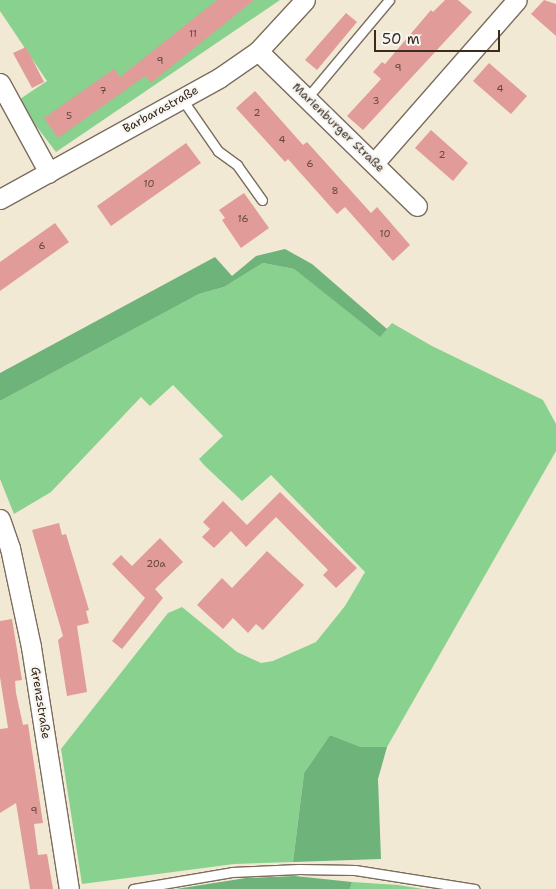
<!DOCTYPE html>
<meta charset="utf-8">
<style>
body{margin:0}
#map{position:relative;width:556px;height:889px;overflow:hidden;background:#f2e9d5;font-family:"Shantell Sans",sans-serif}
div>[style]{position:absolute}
.green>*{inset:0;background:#88d18e}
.forest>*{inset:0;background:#6eb379}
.building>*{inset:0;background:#e19b98}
.roads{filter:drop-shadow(1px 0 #7b6d5e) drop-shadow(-1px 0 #7b6d5e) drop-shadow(0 1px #7b6d5e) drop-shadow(0 -1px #7b6d5e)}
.service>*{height:9px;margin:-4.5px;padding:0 4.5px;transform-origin:4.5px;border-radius:4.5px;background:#fff}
.minor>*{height:19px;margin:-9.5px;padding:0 9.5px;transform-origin:9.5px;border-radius:9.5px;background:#fff}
span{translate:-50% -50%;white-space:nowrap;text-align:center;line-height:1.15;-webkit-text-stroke:5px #f6f6f2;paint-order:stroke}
.number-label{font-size:10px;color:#64463c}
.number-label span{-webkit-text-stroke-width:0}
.street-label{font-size:12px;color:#3b2a1e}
.scale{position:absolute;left:374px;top:30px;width:126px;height:22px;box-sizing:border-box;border:2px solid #3b2a1e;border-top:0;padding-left:6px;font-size:15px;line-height:18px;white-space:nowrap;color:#3b2a1e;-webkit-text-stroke:4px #f6f6f2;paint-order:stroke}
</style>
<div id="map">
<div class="green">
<i style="clip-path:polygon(0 0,280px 0,56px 152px,17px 101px,47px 81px,0 11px)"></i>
<i style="clip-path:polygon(263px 263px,294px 269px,380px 336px,392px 323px,432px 346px,543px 400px,556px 424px,556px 451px,387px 747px,361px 747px,330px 735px,304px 773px,293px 862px,234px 864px,82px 884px,61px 749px,168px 613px,182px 607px,237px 652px,261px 663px,273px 661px,316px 642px,345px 606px,365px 572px,271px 475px,242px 501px,204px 465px,199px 459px,223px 436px,173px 385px,150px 406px,141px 397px,51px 492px,14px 514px,0 479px,0 401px,199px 294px,224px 287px)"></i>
<i style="clip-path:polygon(352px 882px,398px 885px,423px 889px,350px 889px)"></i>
</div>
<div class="forest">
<i style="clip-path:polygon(285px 249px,312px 264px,387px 329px,380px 337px,294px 269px,263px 263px,224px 287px,199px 294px,0 401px,0 373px,215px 257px,232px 276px,256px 256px)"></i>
<i style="clip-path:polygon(330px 735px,361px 747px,387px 747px,378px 779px,381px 859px,293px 862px,304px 773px)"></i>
<i style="clip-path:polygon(295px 876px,352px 882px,350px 889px,176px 889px,246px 878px)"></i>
</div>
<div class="building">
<i style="clip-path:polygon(217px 0,254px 0,151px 83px,145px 76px,58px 138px,44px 118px,114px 69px,120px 77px)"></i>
<i style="clip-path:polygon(445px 0,458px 0,472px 12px,363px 130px,347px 116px,381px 79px,373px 72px,382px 62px,385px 64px,431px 10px,433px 12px)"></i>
<i style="clip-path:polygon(544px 0,556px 4px,556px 36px,531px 14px)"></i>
<i style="clip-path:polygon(346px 13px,357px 22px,317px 70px,305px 60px)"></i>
<i style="clip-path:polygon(26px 47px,44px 82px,32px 88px,13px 53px)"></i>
<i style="clip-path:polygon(489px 63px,527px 96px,511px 114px,473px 81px)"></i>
<i style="clip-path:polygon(255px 91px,303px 145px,307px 142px,371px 213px,377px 207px,410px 245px,393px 261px,345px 207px,337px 214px,288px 159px,285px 162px,236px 108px)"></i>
<i style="clip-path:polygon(431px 130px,468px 163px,453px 181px,415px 148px)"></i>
<i style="clip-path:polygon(186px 143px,201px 163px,111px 226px,97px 206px)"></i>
<i style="clip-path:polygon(244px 193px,269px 228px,241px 248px,222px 220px,225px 218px,219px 210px)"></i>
<i style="clip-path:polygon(55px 223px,69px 242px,0 291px,0 262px)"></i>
<i style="clip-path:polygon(280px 492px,357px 568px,336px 588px,323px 575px,328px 570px,276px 517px,246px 547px,231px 531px,214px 548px,202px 537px,210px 529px,203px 522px,223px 501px,247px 525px)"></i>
<i style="clip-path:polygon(59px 523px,62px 535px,66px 534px,89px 610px,86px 611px,89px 623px,77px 626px,87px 692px,67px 696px,58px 640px,63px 636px,32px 530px)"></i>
<i style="clip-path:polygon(160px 538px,183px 562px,155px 589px,163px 598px,122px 649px,112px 641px,145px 598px,112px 564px,121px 555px,132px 566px)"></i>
<i style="clip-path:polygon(267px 551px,304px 585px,263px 630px,256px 624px,248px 633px,233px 618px,223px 629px,197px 605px,222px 578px,232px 588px)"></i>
<i style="clip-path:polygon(12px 619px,22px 680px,15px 681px,16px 693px,23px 725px,28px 724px,43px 823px,34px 824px,38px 855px,47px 854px,53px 889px,30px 889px,16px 803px,0 813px,0 729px,8px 728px,0 677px,0 621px)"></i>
</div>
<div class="roads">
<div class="service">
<i style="left:307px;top:98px;width:128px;rotate:-50.1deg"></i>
<i style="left:182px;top:99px;width:63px;rotate:55.3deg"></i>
<i style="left:218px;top:151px;width:24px;rotate:36deg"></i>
<i style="left:237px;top:165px;width:43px;rotate:54.5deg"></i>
<i style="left:133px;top:889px;width:100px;rotate:-9.7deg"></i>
<i style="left:232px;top:872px;width:67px;rotate:-2.6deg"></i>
<i style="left:299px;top:869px;width:56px;rotate:1deg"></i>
<i style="left:355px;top:870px;width:121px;rotate:9deg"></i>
</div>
<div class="minor">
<i style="left:258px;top:51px;width:222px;rotate:44.3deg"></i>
<i style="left:0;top:83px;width:102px;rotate:61.4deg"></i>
<i style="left:375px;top:162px;width:215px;rotate:-48.8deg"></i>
<i style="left:0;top:199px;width:250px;rotate:-28.9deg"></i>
<i style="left:219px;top:78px;width:47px;rotate:-34.7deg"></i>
<i style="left:258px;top:51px;width:69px;rotate:-47.3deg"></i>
<i style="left:0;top:519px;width:31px;rotate:71deg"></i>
<i style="left:10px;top:548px;width:101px;rotate:78deg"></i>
<i style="left:31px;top:647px;width:245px;rotate:81.1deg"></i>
</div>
</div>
<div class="number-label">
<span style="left:193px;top:34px">11</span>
<span style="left:160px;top:61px">9</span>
<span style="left:398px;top:68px">9</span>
<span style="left:500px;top:89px">4</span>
<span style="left:103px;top:91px">7</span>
<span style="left:376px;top:101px">3</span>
<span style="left:257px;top:113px">2</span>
<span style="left:69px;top:116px">5</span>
<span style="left:282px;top:140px">4</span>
<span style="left:442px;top:155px">2</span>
<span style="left:310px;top:164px">6</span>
<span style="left:149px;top:184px">10</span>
<span style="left:335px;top:191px">8</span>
<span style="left:243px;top:219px">16</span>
<span style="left:385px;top:234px">10</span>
<span style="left:42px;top:246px">6</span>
<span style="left:156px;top:564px">20a</span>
<span style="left:34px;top:811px">9</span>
</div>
<div class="street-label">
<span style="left:161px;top:110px;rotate:-29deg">Barbarastraße</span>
<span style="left:338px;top:128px;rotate:44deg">Marienburger Straße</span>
<span style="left:40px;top:703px;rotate:81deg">Grenzstraße</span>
</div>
<div class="scale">50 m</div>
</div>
